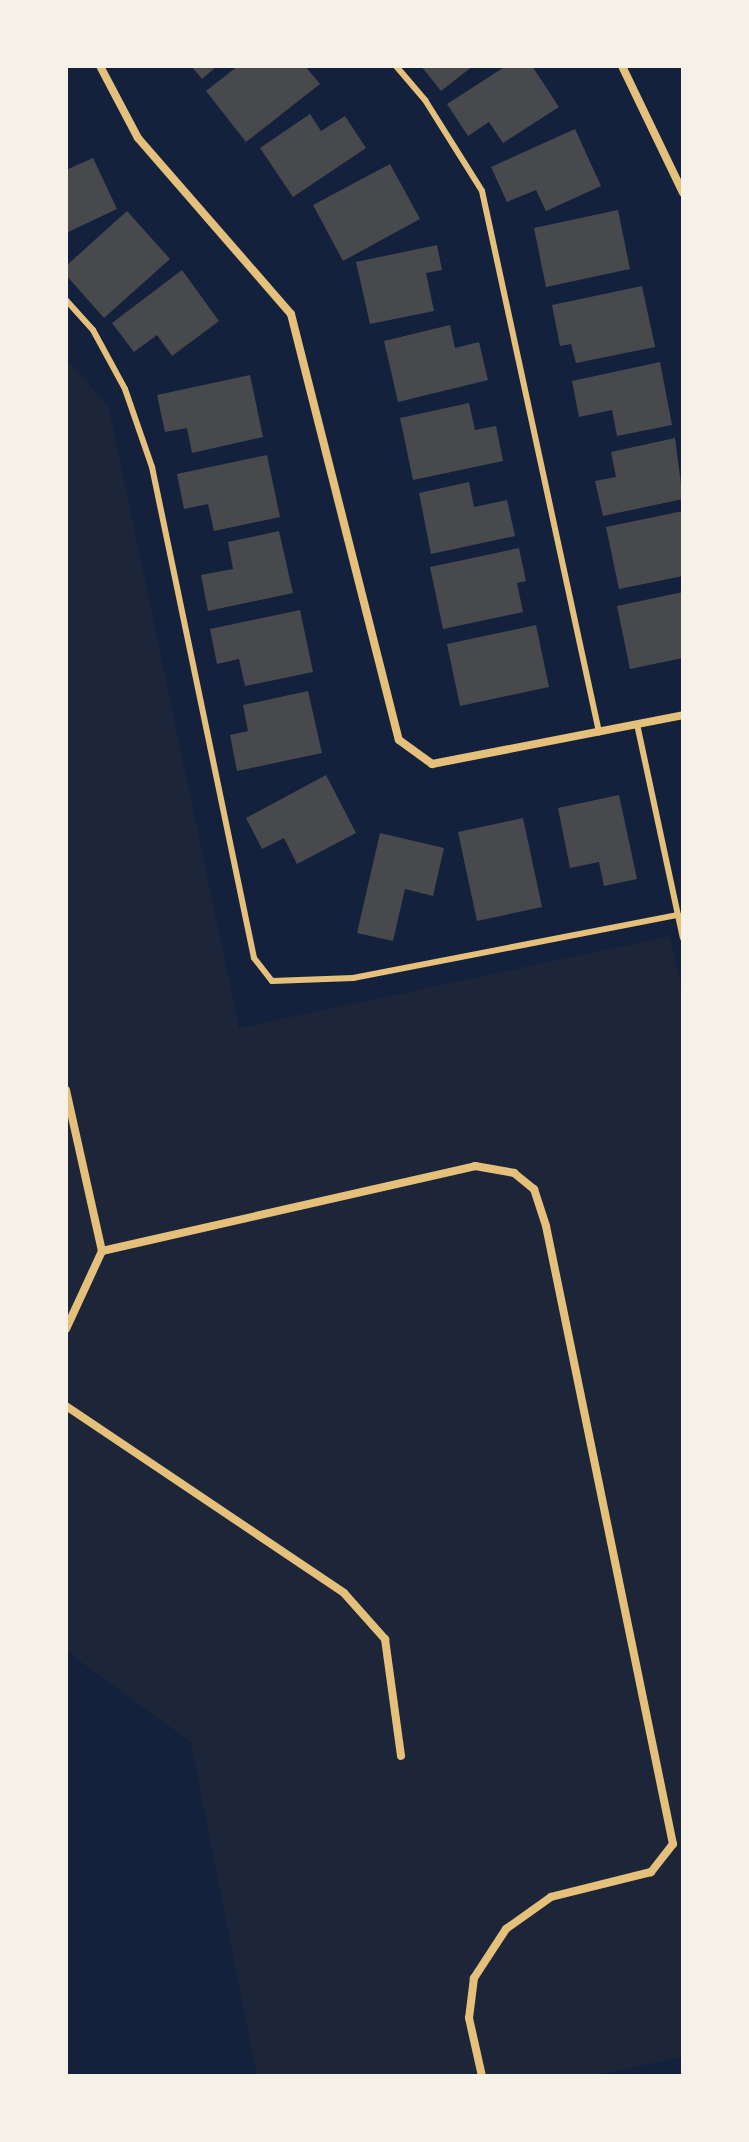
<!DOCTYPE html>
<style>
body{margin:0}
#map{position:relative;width:749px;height:2142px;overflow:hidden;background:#14213d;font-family:"Titillium Web",sans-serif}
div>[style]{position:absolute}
.green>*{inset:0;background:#1d2539}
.building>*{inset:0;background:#48494c}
.service>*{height:6px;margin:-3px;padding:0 3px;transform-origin:3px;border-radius:3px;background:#e5c07b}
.minor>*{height:8px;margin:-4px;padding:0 4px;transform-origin:4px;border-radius:4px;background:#e5c07b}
span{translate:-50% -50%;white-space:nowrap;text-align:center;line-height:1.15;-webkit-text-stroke:6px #f6f1e7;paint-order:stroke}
.frame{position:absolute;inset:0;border:68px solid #f6f1e7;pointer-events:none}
</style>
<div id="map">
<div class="green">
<i style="clip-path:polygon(66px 360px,108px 405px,239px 1028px,670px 936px,683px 995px,683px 2057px,591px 2076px,257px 2076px,191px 1742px,66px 1651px)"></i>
</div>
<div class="building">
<i style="clip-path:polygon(191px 66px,217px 66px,202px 79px)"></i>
<i style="clip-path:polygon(238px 66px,305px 66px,320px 84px,246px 142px,206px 91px)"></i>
<i style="clip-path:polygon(421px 66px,473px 66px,441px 91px)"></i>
<i style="clip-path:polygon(506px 66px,532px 66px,559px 107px,503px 143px,489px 122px,468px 136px,447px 104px)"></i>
<i style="clip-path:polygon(310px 114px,321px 131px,345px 116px,366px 148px,293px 197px,260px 148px)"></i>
<i style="clip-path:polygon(575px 129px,601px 186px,546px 211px,536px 190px,507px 202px,491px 167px)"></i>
<i style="clip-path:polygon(93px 158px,117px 209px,66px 233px,66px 170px)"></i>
<i style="clip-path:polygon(390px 164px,420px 219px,343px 261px,313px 205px)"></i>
<i style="clip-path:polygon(618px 210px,630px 269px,546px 287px,534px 228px)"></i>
<i style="clip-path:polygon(127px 211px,170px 259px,104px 318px,66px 275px,66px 266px)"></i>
<i style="clip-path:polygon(437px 245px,442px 270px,426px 273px,434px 311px,370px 324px,356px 262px)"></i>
<i style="clip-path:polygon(182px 270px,219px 321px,172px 356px,157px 335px,134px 352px,112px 323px)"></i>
<i style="clip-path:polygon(642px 286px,655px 347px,576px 363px,571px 344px,560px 346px,552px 305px)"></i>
<i style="clip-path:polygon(450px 325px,455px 348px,479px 342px,488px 380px,398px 402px,384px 341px)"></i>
<i style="clip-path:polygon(660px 362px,672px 425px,617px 436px,612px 410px,579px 417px,572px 381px)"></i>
<i style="clip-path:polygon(250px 375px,263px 437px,192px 453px,187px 428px,165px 432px,157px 395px)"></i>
<i style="clip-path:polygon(469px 403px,475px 430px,496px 426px,503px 461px,413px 480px,400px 418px)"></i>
<i style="clip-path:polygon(675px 438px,683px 499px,603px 516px,595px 481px,616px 477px,611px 452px)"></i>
<i style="clip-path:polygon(267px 455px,280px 517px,214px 531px,208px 504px,184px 509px,177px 474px)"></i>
<i style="clip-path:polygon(469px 482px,474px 507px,507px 500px,515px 536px,431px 554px,419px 493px)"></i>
<i style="clip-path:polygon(683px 511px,683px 576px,619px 589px,606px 527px)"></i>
<i style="clip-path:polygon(279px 531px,293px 593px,208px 611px,201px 575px,233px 569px,228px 542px)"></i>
<i style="clip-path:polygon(519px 548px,526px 581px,517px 583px,523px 612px,443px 629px,430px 567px)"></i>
<i style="clip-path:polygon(683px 592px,683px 658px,630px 669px,617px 606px)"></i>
<i style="clip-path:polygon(300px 610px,313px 672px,245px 686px,239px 659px,217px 664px,210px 629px)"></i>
<i style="clip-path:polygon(536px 625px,549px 687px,460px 706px,447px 644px)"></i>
<i style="clip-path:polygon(308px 691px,322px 753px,237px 771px,230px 735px,248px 731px,243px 705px)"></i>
<i style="clip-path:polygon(326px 775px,356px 833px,297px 864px,284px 838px,262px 849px,246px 818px)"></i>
<i style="clip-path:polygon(619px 795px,637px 879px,604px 886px,599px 862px,570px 868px,558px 808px)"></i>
<i style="clip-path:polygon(523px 818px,542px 907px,477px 921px,458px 832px)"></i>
<i style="clip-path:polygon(380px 833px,444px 848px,433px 896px,405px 889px,393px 941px,357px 933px)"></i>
</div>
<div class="service">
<i style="left:396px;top:66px;width:45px;rotate:49.5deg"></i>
<i style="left:425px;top:100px;width:107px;rotate:57.9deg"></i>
<i style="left:482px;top:191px;width:554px;rotate:77.8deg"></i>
<i style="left:66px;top:300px;width:40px;rotate:48deg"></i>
<i style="left:93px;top:330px;width:67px;rotate:61.5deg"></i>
<i style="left:125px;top:389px;width:83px;rotate:70.9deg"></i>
<i style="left:152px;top:467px;width:501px;rotate:78.26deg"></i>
<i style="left:254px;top:958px;width:29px;rotate:52deg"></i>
<i style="left:272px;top:981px;width:81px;rotate:-2.1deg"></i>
<i style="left:353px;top:978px;width:331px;rotate:-11deg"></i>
<i style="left:637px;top:724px;width:219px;rotate:77.9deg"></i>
</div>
<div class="minor">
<i style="left:100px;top:66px;width:81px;rotate:62.2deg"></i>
<i style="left:138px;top:138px;width:233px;rotate:49deg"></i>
<i style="left:291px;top:314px;width:439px;rotate:75.8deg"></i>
<i style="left:399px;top:740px;width:41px;rotate:36deg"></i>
<i style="left:432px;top:764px;width:256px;rotate:-11deg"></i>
<i style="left:622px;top:66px;width:141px;rotate:64.3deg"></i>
<i style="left:66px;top:1090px;width:165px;rotate:77.4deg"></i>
<i style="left:102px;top:1251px;width:383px;rotate:-12.8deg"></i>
<i style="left:475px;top:1166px;width:40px;rotate:10deg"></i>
<i style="left:514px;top:1173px;width:26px;rotate:39deg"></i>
<i style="left:534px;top:1189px;width:39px;rotate:72deg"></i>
<i style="left:546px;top:1226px;width:631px;rotate:78.39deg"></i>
<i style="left:673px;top:1844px;width:36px;rotate:128deg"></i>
<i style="left:651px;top:1872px;width:103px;rotate:166deg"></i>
<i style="left:551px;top:1897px;width:55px;rotate:144.6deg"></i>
<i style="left:506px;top:1929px;width:59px;rotate:123.1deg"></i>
<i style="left:474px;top:1978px;width:40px;rotate:97.1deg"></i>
<i style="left:469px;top:2018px;width:59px;rotate:77.4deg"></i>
<i style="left:66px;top:1329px;width:86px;rotate:-65.2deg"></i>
<i style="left:66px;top:1406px;width:335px;rotate:33.9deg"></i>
<i style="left:344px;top:1593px;width:62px;rotate:48.3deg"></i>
<i style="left:385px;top:1639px;width:118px;rotate:82.2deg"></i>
</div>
<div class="frame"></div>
</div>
